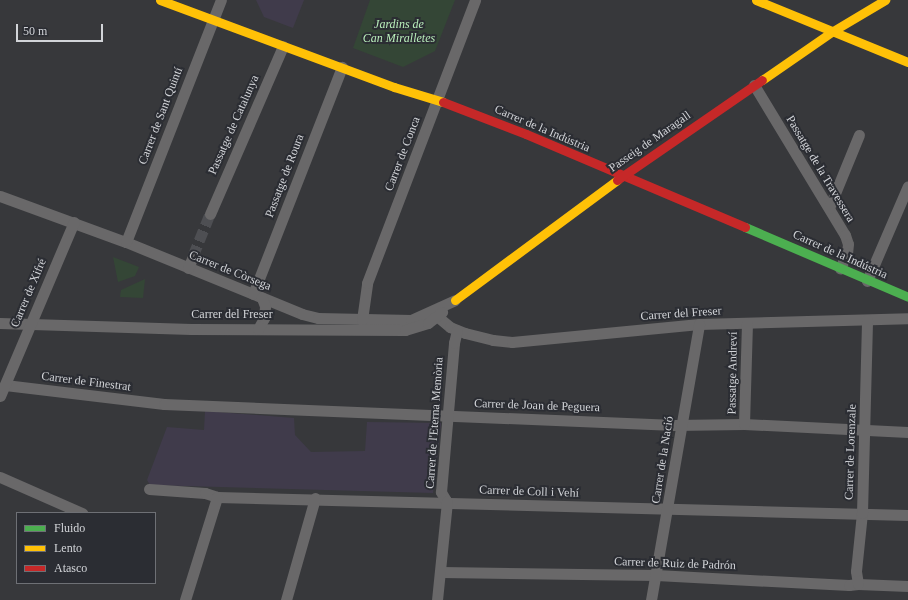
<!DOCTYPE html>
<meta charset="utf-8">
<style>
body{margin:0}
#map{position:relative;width:908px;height:600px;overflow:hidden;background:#37383b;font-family:"Times New Roman",serif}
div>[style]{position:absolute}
.education>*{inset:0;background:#403b4b}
.green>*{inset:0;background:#344636}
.street-tunnel>*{height:11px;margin-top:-5.5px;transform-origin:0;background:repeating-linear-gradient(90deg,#4e4f53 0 11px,transparent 0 16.5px)}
.street>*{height:11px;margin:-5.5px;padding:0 5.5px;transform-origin:5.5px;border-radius:5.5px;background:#696869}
.fast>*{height:9px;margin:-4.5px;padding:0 4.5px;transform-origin:4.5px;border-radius:4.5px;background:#4caf50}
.slow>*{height:9px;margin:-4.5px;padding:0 4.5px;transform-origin:4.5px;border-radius:4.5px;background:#ffc107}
.jam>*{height:9px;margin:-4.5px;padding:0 4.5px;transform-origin:4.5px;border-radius:4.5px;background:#c62828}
span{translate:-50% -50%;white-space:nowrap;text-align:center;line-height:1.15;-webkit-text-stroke:4px #2b2d33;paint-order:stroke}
.park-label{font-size:12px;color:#b9eebb;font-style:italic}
.street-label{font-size:12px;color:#d2d4d8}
.legend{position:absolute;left:16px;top:512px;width:140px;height:72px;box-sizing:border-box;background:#2b2d33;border:1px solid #6e7075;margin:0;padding:5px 7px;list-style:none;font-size:12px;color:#d2d4d8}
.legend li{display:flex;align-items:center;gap:8px;height:20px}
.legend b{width:20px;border:1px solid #6e7075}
.scale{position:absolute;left:16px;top:24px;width:87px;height:18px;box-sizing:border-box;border:2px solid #d2d4d8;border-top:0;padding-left:5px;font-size:12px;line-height:14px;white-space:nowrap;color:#d2d4d8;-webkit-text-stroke:3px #2b2d33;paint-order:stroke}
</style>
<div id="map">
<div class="education">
<i style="clip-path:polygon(256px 0,304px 0,293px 28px,264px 17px)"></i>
<i style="clip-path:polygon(205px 411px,294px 418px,295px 435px,311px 452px,365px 451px,367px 422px,441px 423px,433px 493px,150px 485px,147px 480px,167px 427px,204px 430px)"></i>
</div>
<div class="green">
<i style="clip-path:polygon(370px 0,455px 0,435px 51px,403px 67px,353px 48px)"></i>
<i style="clip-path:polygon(113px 257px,139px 267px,135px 276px,118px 282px)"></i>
<i style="clip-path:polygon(145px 279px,143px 298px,120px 297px,121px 290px)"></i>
</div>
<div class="street-tunnel">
<i style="left:193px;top:256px;width:45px;rotate:-68deg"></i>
</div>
<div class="street">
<i style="left:754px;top:85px;width:175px;rotate:58.8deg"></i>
<i style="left:845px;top:235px;width:9px;rotate:72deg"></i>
<i style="left:848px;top:244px;width:9px;rotate:96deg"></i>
<i style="left:847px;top:253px;width:17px;rotate:114deg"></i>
<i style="left:0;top:196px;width:134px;rotate:20.1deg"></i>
<i style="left:126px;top:242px;width:190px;rotate:22.2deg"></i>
<i style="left:302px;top:314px;width:16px;rotate:14deg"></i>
<i style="left:318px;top:318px;width:93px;rotate:1.2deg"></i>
<i style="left:411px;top:320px;width:48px;rotate:-24.4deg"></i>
<i style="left:829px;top:208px;width:79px;rotate:-67.7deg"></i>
<i style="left:210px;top:214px;width:183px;rotate:-66.5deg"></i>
<i style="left:126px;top:242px;width:260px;rotate:-68.6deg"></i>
<i style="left:188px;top:268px;width:13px;rotate:-67deg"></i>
<i style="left:867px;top:281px;width:103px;rotate:-66.7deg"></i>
<i style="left:253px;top:294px;width:244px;rotate:-68.6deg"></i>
<i style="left:438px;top:317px;width:16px;rotate:40deg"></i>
<i style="left:450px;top:327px;width:16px;rotate:22deg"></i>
<i style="left:465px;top:333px;width:29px;rotate:14deg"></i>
<i style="left:493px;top:340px;width:19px;rotate:6deg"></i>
<i style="left:512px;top:342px;width:188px;rotate:-5.5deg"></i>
<i style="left:699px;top:324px;width:209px;rotate:-1.6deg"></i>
<i style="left:362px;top:320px;width:37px;rotate:-82deg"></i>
<i style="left:367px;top:283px;width:303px;rotate:-69.1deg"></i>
<i style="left:0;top:323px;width:191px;rotate:1.8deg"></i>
<i style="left:191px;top:329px;width:214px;rotate:0.3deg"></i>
<i style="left:405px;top:330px;width:24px;rotate:-17deg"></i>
<i style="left:428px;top:323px;width:18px;rotate:-38deg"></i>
<i style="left:258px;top:329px;width:13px;rotate:-61deg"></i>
<i style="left:264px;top:318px;width:12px;rotate:-85deg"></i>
<i style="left:265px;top:306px;width:9px;rotate:-111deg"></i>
<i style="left:5px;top:385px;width:160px;rotate:6.8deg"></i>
<i style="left:164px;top:404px;width:511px;rotate:2.35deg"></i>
<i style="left:675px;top:425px;width:69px;rotate:-0.8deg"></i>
<i style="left:744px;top:424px;width:164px;rotate:2.8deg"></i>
<i style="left:0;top:396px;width:189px;rotate:-67deg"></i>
<i style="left:744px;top:424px;width:101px;rotate:-88.3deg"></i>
<i style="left:0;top:477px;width:90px;rotate:23.7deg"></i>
<i style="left:149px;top:489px;width:56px;rotate:4.1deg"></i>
<i style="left:205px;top:493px;width:13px;rotate:18deg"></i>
<i style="left:217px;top:497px;width:691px;rotate:1.49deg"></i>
<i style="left:447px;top:502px;width:12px;rotate:-121deg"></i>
<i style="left:441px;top:492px;width:150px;rotate:-85deg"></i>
<i style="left:454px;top:343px;width:13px;rotate:-77deg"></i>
<i style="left:441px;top:572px;width:215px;rotate:0.8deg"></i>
<i style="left:656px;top:575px;width:193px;rotate:3deg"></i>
<i style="left:849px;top:585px;width:9px;rotate:-6deg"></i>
<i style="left:858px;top:584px;width:50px;rotate:2.3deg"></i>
<i style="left:858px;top:584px;width:13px;rotate:-99deg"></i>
<i style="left:856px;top:571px;width:58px;rotate:-84.1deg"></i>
<i style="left:862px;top:513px;width:193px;rotate:-88.5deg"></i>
<i style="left:185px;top:600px;width:108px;rotate:-72.7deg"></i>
<i style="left:286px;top:600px;width:106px;rotate:-74.1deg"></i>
<i style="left:437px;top:600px;width:99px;rotate:-84.2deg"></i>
<i style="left:651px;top:600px;width:280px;rotate:-80.1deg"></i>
</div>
<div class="fast">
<i style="left:745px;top:227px;width:177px;rotate:23.2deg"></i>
</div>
<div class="slow">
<i style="left:160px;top:0;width:250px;rotate:20.4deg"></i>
<i style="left:394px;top:87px;width:51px;rotate:17deg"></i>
<i style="left:756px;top:0;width:164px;rotate:22.2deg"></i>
<i style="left:762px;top:80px;width:86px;rotate:-34.6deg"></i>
<i style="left:833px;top:31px;width:61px;rotate:-30.8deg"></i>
<i style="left:455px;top:300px;width:202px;rotate:-36.5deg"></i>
</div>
<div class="jam">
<i style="left:443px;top:102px;width:89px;rotate:21.1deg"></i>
<i style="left:526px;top:134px;width:238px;rotate:23deg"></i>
<i style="left:617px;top:180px;width:176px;rotate:-34.6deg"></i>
</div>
<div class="park-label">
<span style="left:399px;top:32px">Jardins de<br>Can Miralletes</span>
</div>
<div class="street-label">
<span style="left:161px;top:116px;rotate:-69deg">Carrer de Sant Quintí</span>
<span style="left:234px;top:125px;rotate:-66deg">Passatge de Catalunya</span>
<span style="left:542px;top:129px;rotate:23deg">Carrer de la Indústria</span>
<span style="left:650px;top:142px;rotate:-35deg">Passeig de Maragall</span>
<span style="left:403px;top:154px;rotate:-69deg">Carrer de Conca</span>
<span style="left:820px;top:169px;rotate:59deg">Passatge de la Travessera</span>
<span style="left:285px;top:176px;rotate:-69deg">Passatge de Roura</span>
<span style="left:840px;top:255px;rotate:24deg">Carrer de la Indústria</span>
<span style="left:230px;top:271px;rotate:22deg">Carrer de Còrsega</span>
<span style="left:29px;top:293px;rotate:-67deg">Carrer de Xifré</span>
<span style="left:681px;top:314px;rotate:-4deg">Carrer del Freser</span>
<span style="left:232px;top:315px">Carrer del Freser</span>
<span style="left:733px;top:373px;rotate:-89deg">Passatge Andreví</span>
<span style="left:86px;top:382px;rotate:7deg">Carrer de Finestrat</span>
<span style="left:537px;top:406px;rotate:2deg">Carrer de Joan de Peguera</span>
<span style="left:435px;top:423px;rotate:-86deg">Carrer de l'Eterna Memòria</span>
<span style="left:851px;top:452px;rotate:-88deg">Carrer de Lorenzale</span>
<span style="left:663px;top:460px;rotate:-81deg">Carrer de la Nació</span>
<span style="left:529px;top:492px;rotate:2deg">Carrer de Coll i Vehí</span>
<span style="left:675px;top:564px;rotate:2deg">Carrer de Ruiz de Padrón</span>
</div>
<ul class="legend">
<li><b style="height:5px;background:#4caf50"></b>Fluido</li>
<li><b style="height:5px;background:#ffc107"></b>Lento</li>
<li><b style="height:5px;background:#c62828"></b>Atasco</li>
</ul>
<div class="scale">50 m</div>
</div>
